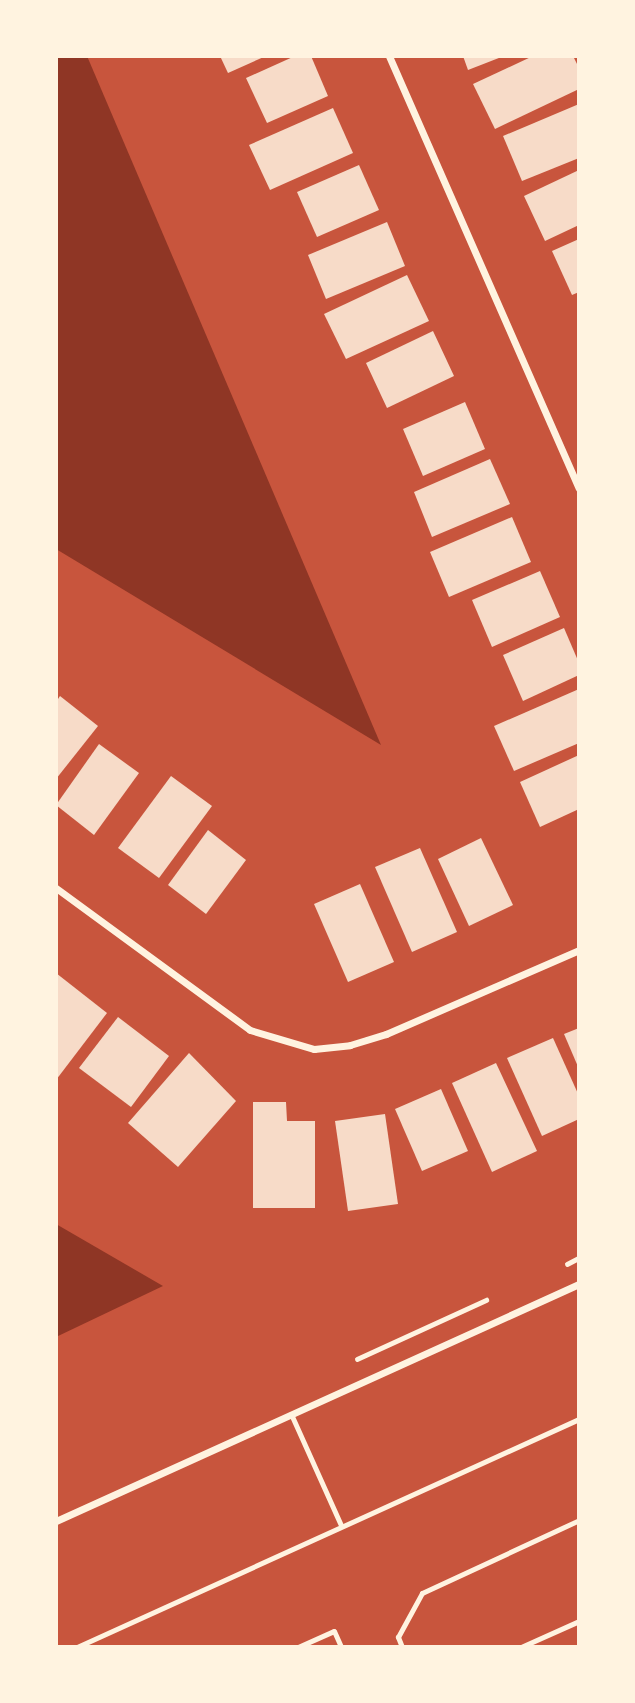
<!DOCTYPE html>
<style>
body{margin:0}
#map{position:relative;width:635px;height:1703px;overflow:hidden;background:#c8553d;font-family:"Roboto Condensed",sans-serif}
div>[style]{position:absolute}
.water>*{inset:0;background:#8f3625}
.building>*{inset:0;background:#f7dbc8}
.path>*{height:4.5px;margin:-2.25px;padding:0 2.25px;transform-origin:2.25px;border-radius:2.25px;background:#fff3e0}
.service>*{height:5px;margin:-2.5px;padding:0 2.5px;transform-origin:2.5px;border-radius:2.5px;background:#fff3e0}
.minor>*{height:7px;margin:-3.5px;padding:0 3.5px;transform-origin:3.5px;border-radius:3.5px;background:#fff3e0}
span{translate:-50% -50%;white-space:nowrap;text-align:center;line-height:1.15;-webkit-text-stroke:6px #fff3e0;paint-order:stroke}
.frame{position:absolute;inset:0;border:58px solid #fff3e0;pointer-events:none}
</style>
<div id="map">
<div class="water">
<i style="clip-path:polygon(56px 56px,87px 56px,381px 745px,56px 549px)"></i>
<i style="clip-path:polygon(56px 1224px,163px 1286px,56px 1337px)"></i>
</div>
<div class="building">
<i style="clip-path:polygon(220px 56px,266px 56px,228px 73px)"></i>
<i style="clip-path:polygon(295px 56px,311px 56px,328px 96px,267px 123px,246px 78px)"></i>
<i style="clip-path:polygon(463px 56px,504px 56px,468px 70px)"></i>
<i style="clip-path:polygon(533px 56px,573px 56px,579px 68px,579px 89px,495px 129px,473px 84px)"></i>
<i style="clip-path:polygon(579px 104px,579px 158px,522px 181px,503px 136px)"></i>
<i style="clip-path:polygon(333px 108px,353px 153px,270px 190px,249px 145px)"></i>
<i style="clip-path:polygon(359px 165px,379px 210px,317px 237px,297px 192px)"></i>
<i style="clip-path:polygon(579px 170px,579px 225px,545px 241px,524px 196px)"></i>
<i style="clip-path:polygon(387px 222px,405px 266px,326px 299px,308px 255px)"></i>
<i style="clip-path:polygon(579px 239px,579px 292px,572px 295px,552px 251px)"></i>
<i style="clip-path:polygon(407px 275px,429px 321px,346px 359px,324px 314px)"></i>
<i style="clip-path:polygon(433px 331px,454px 376px,387px 408px,366px 363px)"></i>
<i style="clip-path:polygon(465px 402px,485px 449px,423px 476px,403px 429px)"></i>
<i style="clip-path:polygon(490px 459px,510px 504px,432px 537px,414px 492px)"></i>
<i style="clip-path:polygon(512px 517px,531px 562px,449px 597px,430px 552px)"></i>
<i style="clip-path:polygon(540px 571px,560px 617px,492px 647px,472px 600px)"></i>
<i style="clip-path:polygon(564px 628px,579px 663px,579px 675px,523px 701px,503px 655px)"></i>
<i style="clip-path:polygon(579px 689px,579px 743px,514px 771px,494px 726px)"></i>
<i style="clip-path:polygon(60px 696px,98px 726px,56px 779px,56px 702px)"></i>
<i style="clip-path:polygon(99px 744px,139px 773px,94px 835px,56px 805px)"></i>
<i style="clip-path:polygon(579px 755px,579px 809px,540px 827px,520px 782px)"></i>
<i style="clip-path:polygon(171px 776px,212px 806px,159px 878px,118px 848px)"></i>
<i style="clip-path:polygon(208px 830px,246px 860px,206px 914px,168px 885px)"></i>
<i style="clip-path:polygon(481px 838px,513px 905px,469px 926px,438px 859px)"></i>
<i style="clip-path:polygon(420px 848px,457px 932px,412px 952px,375px 867px)"></i>
<i style="clip-path:polygon(360px 884px,394px 962px,348px 982px,314px 904px)"></i>
<i style="clip-path:polygon(56px 973px,107px 1013px,56px 1080px)"></i>
<i style="clip-path:polygon(118px 1017px,169px 1056px,131px 1107px,79px 1068px)"></i>
<i style="clip-path:polygon(579px 1028px,579px 1069px,564px 1034px)"></i>
<i style="clip-path:polygon(553px 1038px,579px 1096px,579px 1119px,542px 1136px,507px 1058px)"></i>
<i style="clip-path:polygon(189px 1053px,236px 1101px,178px 1167px,128px 1123px)"></i>
<i style="clip-path:polygon(496px 1063px,537px 1151px,492px 1172px,452px 1083px)"></i>
<i style="clip-path:polygon(441px 1089px,468px 1151px,422px 1171px,395px 1109px)"></i>
<i style="clip-path:polygon(253px 1102px,286px 1102px,287px 1121px,315px 1121px,315px 1208px,253px 1208px)"></i>
<i style="clip-path:polygon(385px 1114px,398px 1204px,348px 1211px,335px 1121px)"></i>
</div>
<div class="path">
<i style="left:567px;top:1264px;width:13px;rotate:-27deg"></i>
<i style="left:357px;top:1359px;width:142px;rotate:-24.6deg"></i>
</div>
<div class="service">
<i style="left:291px;top:1414px;width:122px;rotate:65.8deg"></i>
<i style="left:77px;top:1647px;width:551px;rotate:-24.43deg"></i>
<i style="left:298px;top:1647px;width:39px;rotate:-24deg"></i>
<i style="left:334px;top:1631px;width:17px;rotate:66deg"></i>
<i style="left:402px;top:1647px;width:11px;rotate:-112deg"></i>
<i style="left:398px;top:1637px;width:50px;rotate:-61.4deg"></i>
<i style="left:422px;top:1593px;width:173px;rotate:-24.9deg"></i>
<i style="left:521px;top:1647px;width:64px;rotate:-24.1deg"></i>
</div>
<div class="minor">
<i style="left:389px;top:56px;width:472px;rotate:66.3deg"></i>
<i style="left:56px;top:888px;width:240px;rotate:36.2deg"></i>
<i style="left:250px;top:1030px;width:67px;rotate:16.5deg"></i>
<i style="left:314px;top:1049px;width:36px;rotate:-6deg"></i>
<i style="left:350px;top:1045px;width:38px;rotate:-17deg"></i>
<i style="left:386px;top:1034px;width:210px;rotate:-23.5deg"></i>
<i style="left:56px;top:1521px;width:574px;rotate:-24.38deg"></i>
</div>
<div class="frame"></div>
</div>
